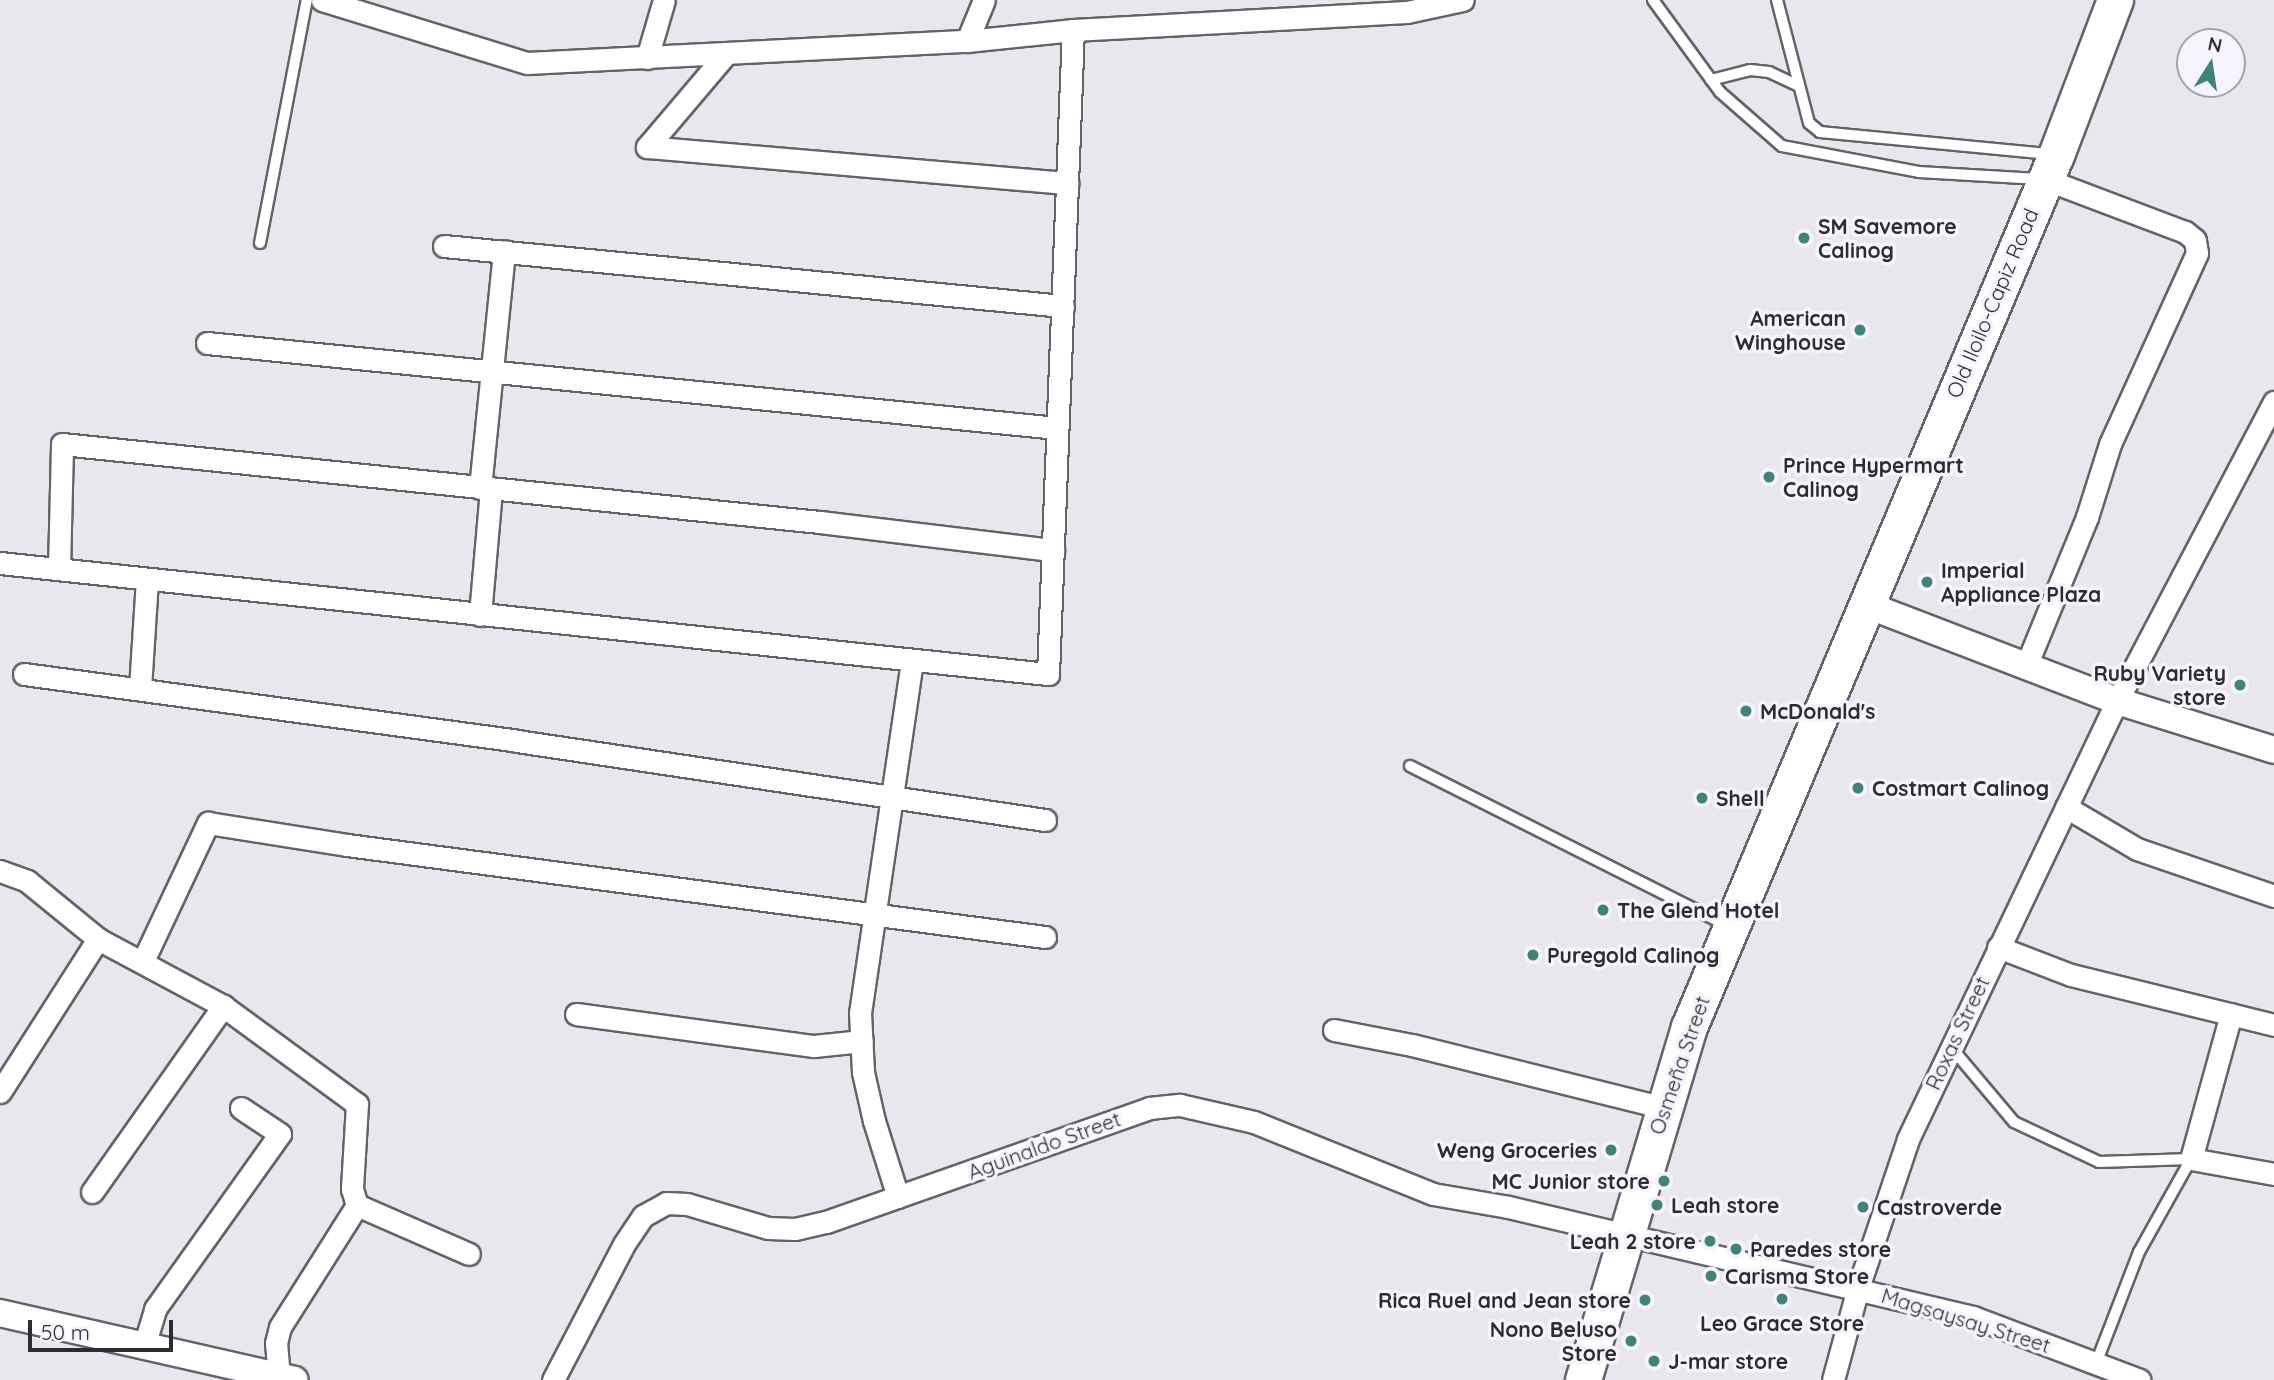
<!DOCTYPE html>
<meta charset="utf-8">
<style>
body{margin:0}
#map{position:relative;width:2274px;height:1380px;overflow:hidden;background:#e9e6ee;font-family:Quicksand,sans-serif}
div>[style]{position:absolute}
.roads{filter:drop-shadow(2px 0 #656269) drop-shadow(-2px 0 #656269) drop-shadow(0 2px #656269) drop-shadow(0 -2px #656269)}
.service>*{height:10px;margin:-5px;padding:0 5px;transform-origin:5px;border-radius:5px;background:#fff}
.minor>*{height:21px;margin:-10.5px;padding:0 10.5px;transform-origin:10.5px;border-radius:10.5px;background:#fff}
.tertiary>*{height:26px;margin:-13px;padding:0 13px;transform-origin:13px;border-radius:13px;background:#fff}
.primary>*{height:35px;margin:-17.5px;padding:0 17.5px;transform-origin:17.5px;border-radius:17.5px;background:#fff}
.dots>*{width:19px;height:19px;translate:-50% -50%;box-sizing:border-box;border:4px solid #f6f3fc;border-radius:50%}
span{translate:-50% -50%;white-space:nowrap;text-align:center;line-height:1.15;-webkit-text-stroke:7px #f6f3fc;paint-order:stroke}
.poi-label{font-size:21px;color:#2d2c2f;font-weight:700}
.left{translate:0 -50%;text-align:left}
.right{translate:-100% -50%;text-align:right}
.street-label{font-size:21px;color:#2d2c2f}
.north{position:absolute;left:2176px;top:28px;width:70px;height:70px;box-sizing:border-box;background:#f6f3fc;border:2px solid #a6a3aa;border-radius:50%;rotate:12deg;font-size:19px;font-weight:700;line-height:28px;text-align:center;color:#2d2c2f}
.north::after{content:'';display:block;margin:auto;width:24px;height:32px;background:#408477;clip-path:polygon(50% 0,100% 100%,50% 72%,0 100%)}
.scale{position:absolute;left:28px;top:1320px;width:145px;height:32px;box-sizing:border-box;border:4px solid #2d2c2f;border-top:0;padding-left:9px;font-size:21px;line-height:24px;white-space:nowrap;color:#2d2c2f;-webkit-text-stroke:5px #f6f3fc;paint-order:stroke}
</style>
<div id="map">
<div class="roads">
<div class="service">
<i style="left:1653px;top:0;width:114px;rotate:53.9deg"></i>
<i style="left:1720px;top:92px;width:82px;rotate:41.1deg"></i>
<i style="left:1782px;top:146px;width:139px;rotate:10.7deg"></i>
<i style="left:1919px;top:172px;width:120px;rotate:3.3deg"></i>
<i style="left:1777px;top:0;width:127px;rotate:75.4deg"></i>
<i style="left:1809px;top:123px;width:14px;rotate:39deg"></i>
<i style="left:1820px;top:132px;width:231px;rotate:5.5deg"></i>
<i style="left:1711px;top:80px;width:40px;rotate:-14.4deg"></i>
<i style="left:1750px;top:70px;width:19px;rotate:6deg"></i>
<i style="left:1769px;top:72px;width:33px;rotate:25deg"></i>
<i style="left:260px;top:243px;width:248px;rotate:-79.1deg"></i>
<i style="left:1410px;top:766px;width:356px;rotate:26.7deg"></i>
<i style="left:1950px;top:1046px;width:99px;rotate:49.9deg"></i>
<i style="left:2014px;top:1122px;width:94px;rotate:25.2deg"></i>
<i style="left:2099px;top:1162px;width:92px;rotate:-1.9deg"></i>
<i style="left:2191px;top:1159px;width:107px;rotate:119.2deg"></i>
<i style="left:2139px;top:1252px;width:117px;rotate:111.1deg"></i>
</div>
<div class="minor">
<i style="left:322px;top:0;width:214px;rotate:17.1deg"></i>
<i style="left:527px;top:63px;width:441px;rotate:-2.9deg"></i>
<i style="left:967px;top:41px;width:107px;rotate:-5.9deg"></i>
<i style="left:1073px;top:30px;width:334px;rotate:-3.1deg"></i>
<i style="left:1407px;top:12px;width:57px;rotate:-12.1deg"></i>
<i style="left:967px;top:41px;width:44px;rotate:-67.5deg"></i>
<i style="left:647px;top:58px;width:60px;rotate:-73.7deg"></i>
<i style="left:647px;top:147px;width:422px;rotate:4.9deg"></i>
<i style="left:647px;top:147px;width:121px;rotate:-49.7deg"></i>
<i style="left:444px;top:246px;width:622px;rotate:5.54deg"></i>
<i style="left:207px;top:343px;width:854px;rotate:5.71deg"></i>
<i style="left:480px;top:488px;width:238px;rotate:-84.2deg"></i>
<i style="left:0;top:563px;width:1054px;rotate:6.05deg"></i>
<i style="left:1048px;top:674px;width:644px;rotate:-87.78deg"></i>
<i style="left:59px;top:569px;width:125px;rotate:-88.6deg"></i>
<i style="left:62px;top:444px;width:762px;rotate:5.88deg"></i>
<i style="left:820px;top:522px;width:235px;rotate:6.9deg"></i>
<i style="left:480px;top:615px;width:126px;rotate:-85deg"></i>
<i style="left:2026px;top:666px;width:161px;rotate:-67.7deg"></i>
<i style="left:2087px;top:517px;width:77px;rotate:-72.5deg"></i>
<i style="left:2110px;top:444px;width:210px;rotate:-65.5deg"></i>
<i style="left:2197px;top:253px;width:13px;rotate:-99deg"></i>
<i style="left:2195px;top:240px;width:13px;rotate:-141deg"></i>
<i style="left:2185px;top:232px;width:150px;rotate:-159.3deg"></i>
<i style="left:24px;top:674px;width:498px;rotate:7.7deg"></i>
<i style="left:517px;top:741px;width:534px;rotate:8.51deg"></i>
<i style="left:140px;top:688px;width:109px;rotate:-86.3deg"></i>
<i style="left:2066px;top:807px;width:82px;rotate:30.6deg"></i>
<i style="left:2137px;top:849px;width:145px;rotate:18.9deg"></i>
<i style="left:0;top:871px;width:29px;rotate:20deg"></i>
<i style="left:27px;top:881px;width:92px;rotate:39.2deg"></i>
<i style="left:98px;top:939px;width:142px;rotate:28.2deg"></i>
<i style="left:223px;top:1006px;width:166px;rotate:36.2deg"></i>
<i style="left:357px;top:1104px;width:85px;rotate:93.4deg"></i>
<i style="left:352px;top:1189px;width:17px;rotate:73deg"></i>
<i style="left:357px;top:1205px;width:122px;rotate:23.6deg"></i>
<i style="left:1998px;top:947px;width:78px;rotate:21deg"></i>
<i style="left:2071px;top:975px;width:209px;rotate:13.8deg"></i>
<i style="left:143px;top:961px;width:153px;rotate:-64.8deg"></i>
<i style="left:208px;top:823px;width:141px;rotate:9deg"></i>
<i style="left:347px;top:845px;width:704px;rotate:7.51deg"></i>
<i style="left:576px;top:1014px;width:240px;rotate:7.7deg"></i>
<i style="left:814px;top:1046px;width:48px;rotate:-5.9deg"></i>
<i style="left:2231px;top:1014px;width:150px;rotate:105.4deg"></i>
<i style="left:2191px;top:1159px;width:84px;rotate:10.2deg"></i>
<i style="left:1334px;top:1030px;width:79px;rotate:10.9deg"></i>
<i style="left:1412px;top:1045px;width:260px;rotate:14deg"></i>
<i style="left:0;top:1092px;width:182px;rotate:-57.4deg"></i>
<i style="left:92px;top:1192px;width:228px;rotate:-54.8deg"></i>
<i style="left:898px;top:1197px;width:80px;rotate:-107.5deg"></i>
<i style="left:874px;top:1121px;width:50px;rotate:-102.7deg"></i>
<i style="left:863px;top:1072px;width:59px;rotate:-92.9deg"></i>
<i style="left:860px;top:1013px;width:355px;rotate:-81.6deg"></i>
<i style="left:144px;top:1346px;width:39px;rotate:-73deg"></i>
<i style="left:155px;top:1309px;width:215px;rotate:-54.5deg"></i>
<i style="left:280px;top:1134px;width:47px;rotate:-146.3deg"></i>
<i style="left:279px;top:1377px;width:34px;rotate:-95deg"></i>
<i style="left:276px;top:1343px;width:16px;rotate:-76deg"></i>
<i style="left:280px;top:1327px;width:144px;rotate:-57.7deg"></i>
<i style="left:553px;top:1380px;width:153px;rotate:-62.4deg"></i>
<i style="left:624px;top:1244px;width:34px;rotate:-56deg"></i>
<i style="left:643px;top:1216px;width:26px;rotate:-29deg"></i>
<i style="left:666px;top:1203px;width:21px;rotate:3deg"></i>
<i style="left:687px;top:1204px;width:84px;rotate:16.5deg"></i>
<i style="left:768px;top:1228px;width:27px;rotate:2deg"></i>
<i style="left:795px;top:1229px;width:32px;rotate:-13deg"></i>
<i style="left:826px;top:1222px;width:343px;rotate:-19.4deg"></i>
<i style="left:1149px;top:1108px;width:31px;rotate:-6deg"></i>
<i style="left:1180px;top:1105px;width:76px;rotate:12.9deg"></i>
<i style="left:1254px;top:1122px;width:193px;rotate:21.9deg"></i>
<i style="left:1433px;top:1194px;width:76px;rotate:9.8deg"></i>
<i style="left:1508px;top:1207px;width:478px;rotate:13.3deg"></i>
<i style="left:1973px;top:1317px;width:178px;rotate:20.7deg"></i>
<i style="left:1833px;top:1380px;width:95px;rotate:-74.8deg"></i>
<i style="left:1858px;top:1288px;width:157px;rotate:-71.4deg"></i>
<i style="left:1908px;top:1139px;width:485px;rotate:-64.5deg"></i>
<i style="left:2117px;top:701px;width:338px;rotate:-62.3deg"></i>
</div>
<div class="tertiary">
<i style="left:1867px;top:605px;width:268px;rotate:21deg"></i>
<i style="left:2117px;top:701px;width:164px;rotate:17.3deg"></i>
<i style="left:0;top:1313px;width:302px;rotate:12.8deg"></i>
</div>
<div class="primary">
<i style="left:1583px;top:1380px;width:369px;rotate:-73.3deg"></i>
<i style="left:1689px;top:1027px;width:946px;rotate:-67.18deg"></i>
<i style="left:2056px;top:155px;width:166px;rotate:-69.2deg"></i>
</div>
</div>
<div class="dots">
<i style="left:1804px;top:238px;background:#408477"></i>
<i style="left:1860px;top:330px;background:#408477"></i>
<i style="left:1769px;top:477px;background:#408477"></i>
<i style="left:1927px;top:582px;background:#408477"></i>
<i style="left:2240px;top:685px;background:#408477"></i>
<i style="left:1746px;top:711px;background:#408477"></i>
<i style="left:1858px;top:788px;background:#408477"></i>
<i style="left:1702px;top:798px;background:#408477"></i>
<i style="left:1603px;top:910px;background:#408477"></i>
<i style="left:1533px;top:955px;background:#408477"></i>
<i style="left:1611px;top:1150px;background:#408477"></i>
<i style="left:1664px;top:1181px;background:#408477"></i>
<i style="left:1657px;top:1205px;background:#408477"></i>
<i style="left:1863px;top:1207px;background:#408477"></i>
<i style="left:1710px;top:1241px;background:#408477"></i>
<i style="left:1736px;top:1249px;background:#408477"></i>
<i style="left:1711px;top:1276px;background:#408477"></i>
<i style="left:1782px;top:1299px;background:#408477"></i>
<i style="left:1645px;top:1300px;background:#408477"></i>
<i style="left:1631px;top:1341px;background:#408477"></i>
<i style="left:1654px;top:1361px;background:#408477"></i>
</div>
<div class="poi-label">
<span class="left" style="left:1818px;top:238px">SM Savemore<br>Calinog</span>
<span class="right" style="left:1846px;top:330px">American<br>Winghouse</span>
<span class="left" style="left:1783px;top:477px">Prince Hypermart<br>Calinog</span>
<span class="left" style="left:1941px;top:582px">Imperial<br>Appliance Plaza</span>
<span class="right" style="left:2226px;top:685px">Ruby Variety<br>store</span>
<span class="left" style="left:1760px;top:711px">McDonald's</span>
<span class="left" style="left:1872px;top:788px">Costmart Calinog</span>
<span class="left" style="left:1716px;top:798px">Shell</span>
<span class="left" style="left:1617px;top:910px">The Glend Hotel</span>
<span class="left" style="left:1547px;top:955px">Puregold Calinog</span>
<span class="right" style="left:1597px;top:1150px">Weng Groceries</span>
<span class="right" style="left:1650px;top:1181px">MC Junior store</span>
<span class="left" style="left:1671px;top:1205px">Leah store</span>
<span class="left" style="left:1877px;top:1207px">Castroverde</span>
<span class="right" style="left:1696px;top:1241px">Leah 2 store</span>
<span class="left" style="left:1750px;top:1249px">Paredes store</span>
<span class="left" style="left:1725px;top:1276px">Carisma Store</span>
<span class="right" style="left:1631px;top:1300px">Rica Ruel and Jean store</span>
<span style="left:1782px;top:1323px">Leo Grace Store</span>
<span class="right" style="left:1617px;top:1341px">Nono Beluso<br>Store</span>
<span class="left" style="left:1668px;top:1361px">J-mar store</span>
</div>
<div class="street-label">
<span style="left:1992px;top:303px;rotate:-67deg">Old Iloilo-Capiz Road</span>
<span style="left:1957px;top:1033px;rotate:-65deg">Roxas Street</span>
<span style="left:1679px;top:1065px;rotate:-71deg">Osmeña Street</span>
<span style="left:1044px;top:1145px;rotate:-20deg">Aguinaldo Street</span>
<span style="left:1966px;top:1320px;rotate:17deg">Magsaysay Street</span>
</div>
<div class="north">N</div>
<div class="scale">50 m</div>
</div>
